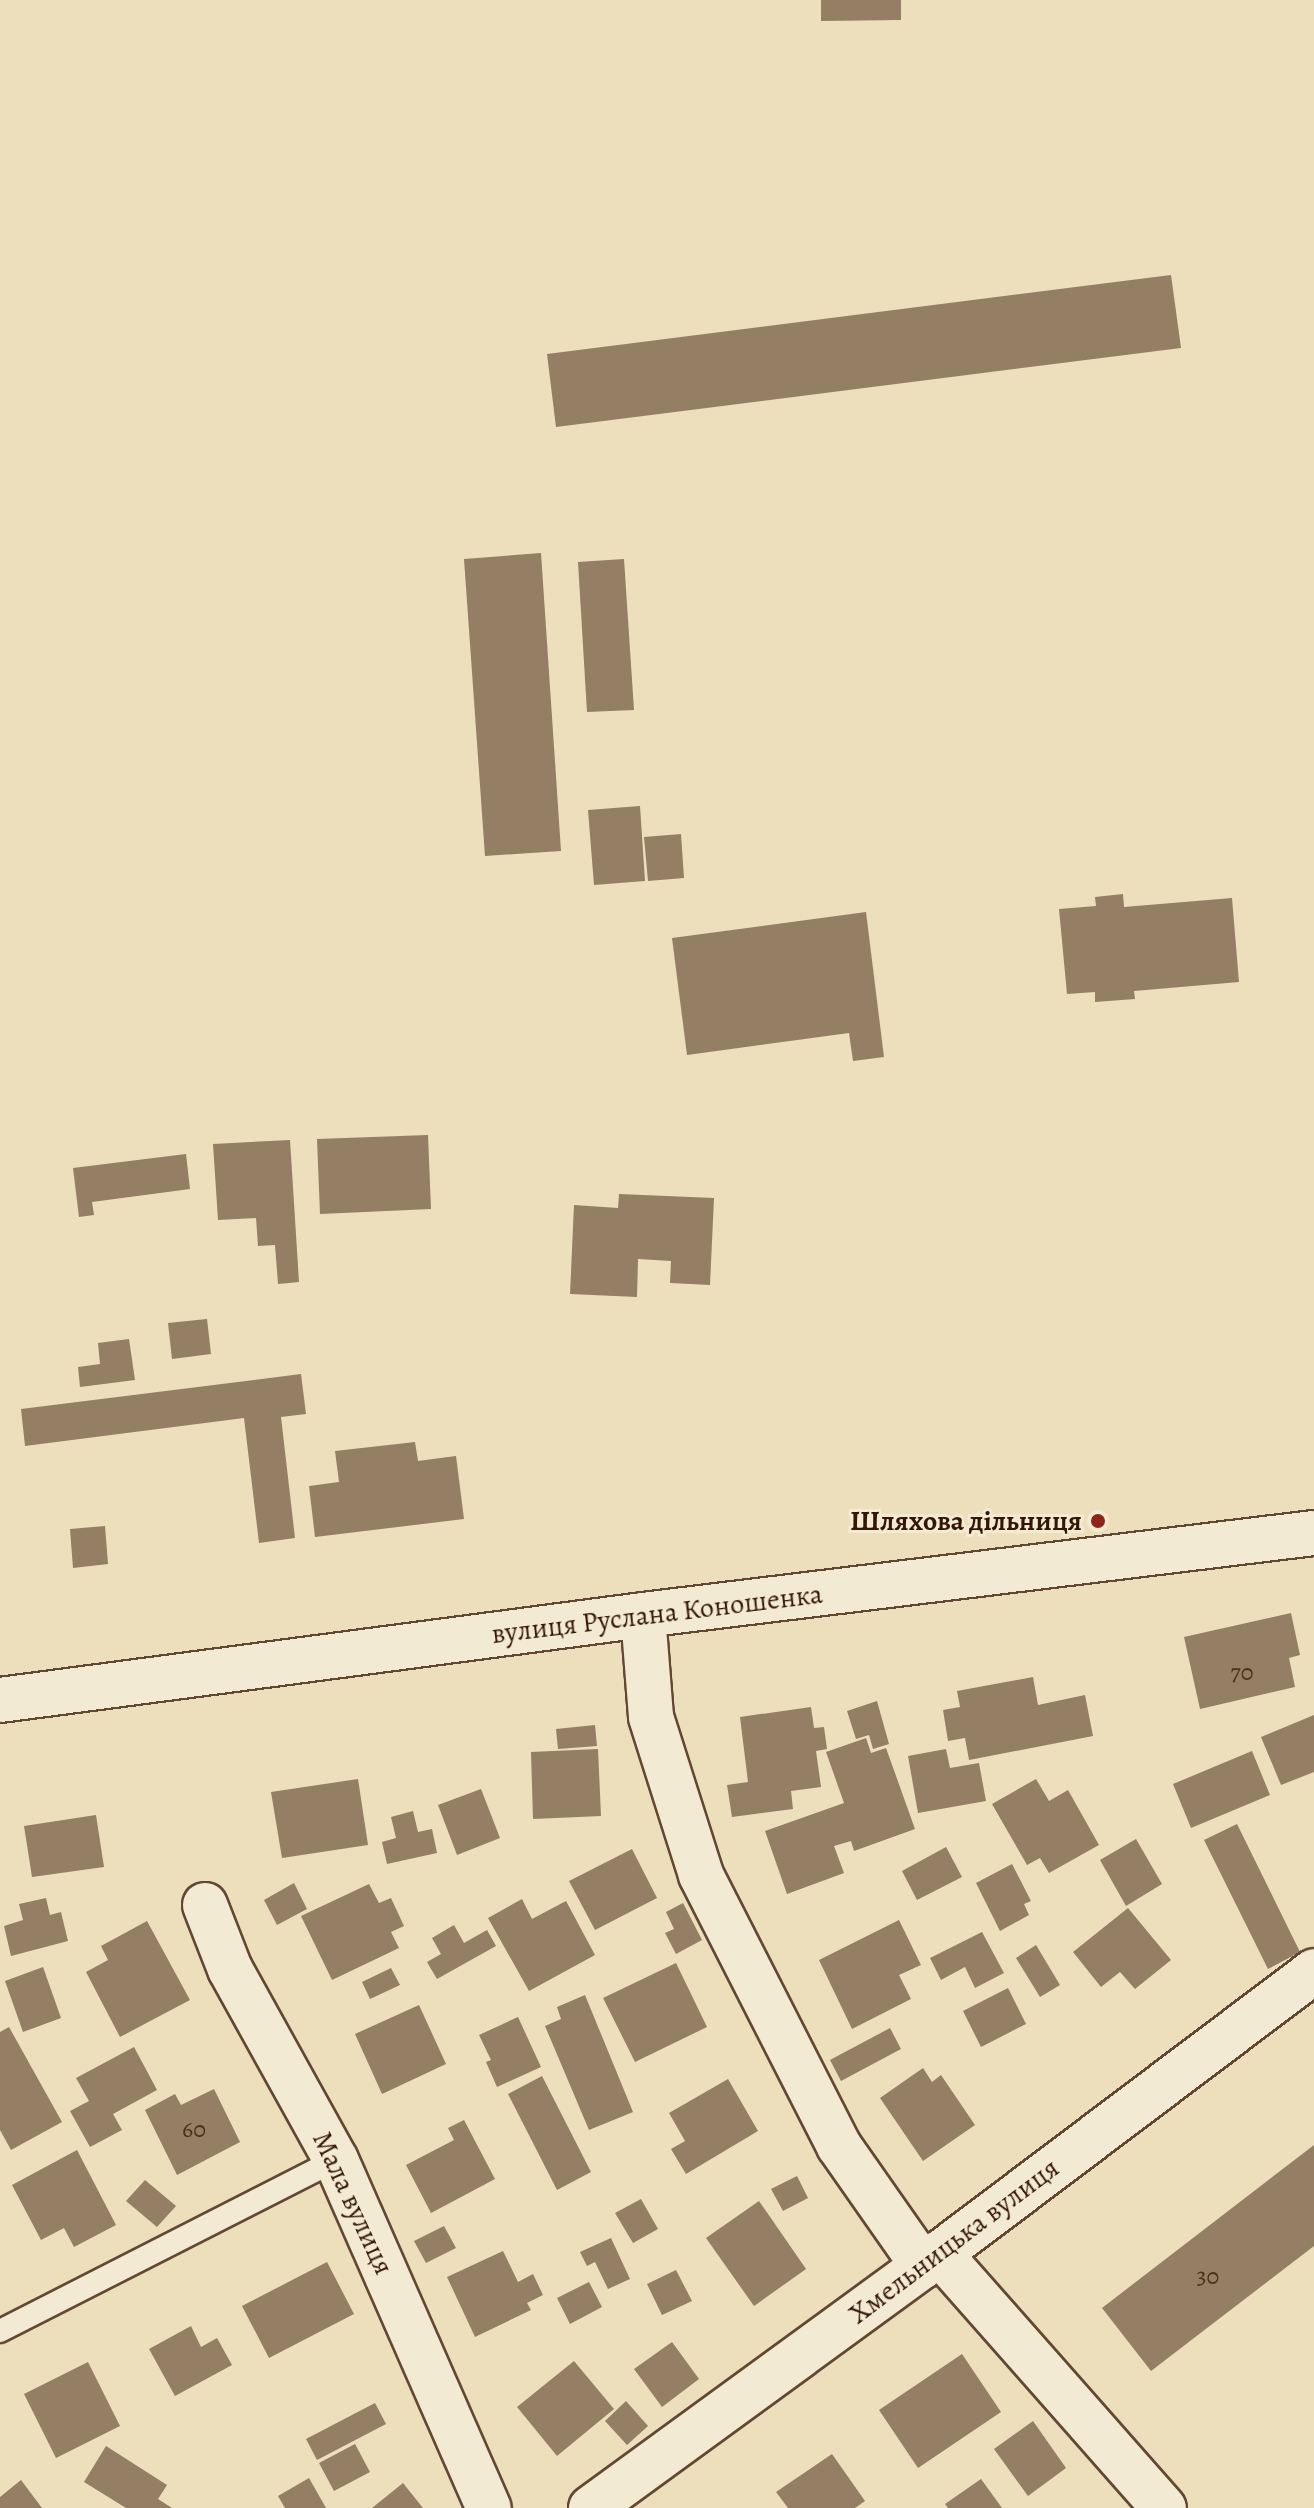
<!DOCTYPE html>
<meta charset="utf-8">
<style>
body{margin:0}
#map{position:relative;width:1314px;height:2508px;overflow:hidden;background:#eddebc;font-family:Alegreya,serif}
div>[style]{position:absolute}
.building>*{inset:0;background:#947e64}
.roads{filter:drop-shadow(2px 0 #624833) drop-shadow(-2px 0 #624833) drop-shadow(0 2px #624833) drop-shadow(0 -2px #624833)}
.service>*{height:22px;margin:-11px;padding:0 11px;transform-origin:11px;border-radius:11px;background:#f3ead3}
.minor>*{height:44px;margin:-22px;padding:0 22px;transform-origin:22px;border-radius:22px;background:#f3ead3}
.tertiary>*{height:44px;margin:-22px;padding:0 22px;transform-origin:22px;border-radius:22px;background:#f3ead3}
.dots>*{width:22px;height:22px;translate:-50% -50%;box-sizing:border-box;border:4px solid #f3ead3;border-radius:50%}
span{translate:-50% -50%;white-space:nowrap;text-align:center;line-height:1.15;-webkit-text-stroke:6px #f3ead3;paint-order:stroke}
.number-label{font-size:24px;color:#4c301d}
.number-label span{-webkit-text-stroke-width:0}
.poi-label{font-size:28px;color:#341605;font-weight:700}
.right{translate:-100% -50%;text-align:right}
.street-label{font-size:28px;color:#341605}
</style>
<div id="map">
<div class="building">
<i style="clip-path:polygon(821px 0,901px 0,901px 20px,821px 21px)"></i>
<i style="clip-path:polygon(1171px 275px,1181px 348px,556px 427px,547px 354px)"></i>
<i style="clip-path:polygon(541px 553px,561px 851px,485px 856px,464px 559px)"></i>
<i style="clip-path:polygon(624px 559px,634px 710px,587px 712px,578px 562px)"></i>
<i style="clip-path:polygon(640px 806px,645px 881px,594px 885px,588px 810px)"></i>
<i style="clip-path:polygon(681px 834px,684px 878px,648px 881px,644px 837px)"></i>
<i style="clip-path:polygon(1123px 894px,1124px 907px,1232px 898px,1239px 982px,1134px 991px,1135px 999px,1095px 1002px,1095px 992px,1067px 994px,1059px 909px,1096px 906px,1095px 897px)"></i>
<i style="clip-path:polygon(866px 912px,884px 1057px,853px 1061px,849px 1033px,687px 1055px,672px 938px)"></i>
<i style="clip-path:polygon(428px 1135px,431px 1209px,320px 1214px,317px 1139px)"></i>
<i style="clip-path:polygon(290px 1140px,299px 1282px,278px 1284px,275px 1245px,258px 1246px,256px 1218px,218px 1220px,213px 1144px)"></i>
<i style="clip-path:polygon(186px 1154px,190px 1189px,92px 1202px,94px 1215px,79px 1217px,73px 1168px)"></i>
<i style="clip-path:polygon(619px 1194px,714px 1198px,710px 1285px,670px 1283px,671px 1261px,638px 1259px,637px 1297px,570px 1294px,574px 1205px,618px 1208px)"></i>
<i style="clip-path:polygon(207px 1319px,211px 1354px,172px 1359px,168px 1323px)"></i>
<i style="clip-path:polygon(129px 1339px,135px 1380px,80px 1387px,78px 1367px,100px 1364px,98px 1343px)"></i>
<i style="clip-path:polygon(301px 1374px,306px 1414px,281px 1417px,295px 1538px,259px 1543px,244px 1418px,25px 1446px,21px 1409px)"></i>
<i style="clip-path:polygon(415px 1442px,418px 1461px,456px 1456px,464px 1519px,315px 1537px,309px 1486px,339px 1482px,335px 1451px)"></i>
<i style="clip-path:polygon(105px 1526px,108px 1564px,73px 1568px,70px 1529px)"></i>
<i style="clip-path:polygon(1291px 1613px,1300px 1655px,1289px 1658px,1295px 1687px,1200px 1709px,1184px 1637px)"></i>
<i style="clip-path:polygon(1033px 1677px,1038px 1705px,1085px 1695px,1093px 1736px,969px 1760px,965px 1738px,948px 1741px,943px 1710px,960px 1707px,957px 1691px)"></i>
<i style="clip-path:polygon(877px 1701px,889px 1744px,873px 1749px,869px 1735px,856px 1739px,847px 1711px)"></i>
<i style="clip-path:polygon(811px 1707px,814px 1728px,824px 1727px,827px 1749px,816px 1751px,821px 1787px,791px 1791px,793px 1809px,732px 1817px,727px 1785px,748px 1782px,740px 1717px)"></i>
<i style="clip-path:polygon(1314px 1715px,1314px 1772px,1281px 1785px,1261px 1737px)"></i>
<i style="clip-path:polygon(595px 1725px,597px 1746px,558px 1749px,556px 1729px)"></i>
<i style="clip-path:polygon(866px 1738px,871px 1753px,886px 1748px,915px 1829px,854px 1851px,851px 1841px,834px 1846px,844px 1873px,787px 1894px,765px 1831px,844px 1803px,826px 1752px)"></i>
<i style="clip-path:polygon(598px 1749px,601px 1816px,533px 1819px,531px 1752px)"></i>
<i style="clip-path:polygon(946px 1749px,950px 1768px,979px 1763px,986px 1801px,918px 1813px,908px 1756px)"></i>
<i style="clip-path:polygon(1252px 1751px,1270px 1795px,1191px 1828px,1173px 1784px)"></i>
<i style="clip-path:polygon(358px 1779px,368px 1845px,282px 1858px,271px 1792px)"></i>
<i style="clip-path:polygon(1036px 1779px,1049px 1801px,1068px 1790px,1099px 1845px,1049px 1873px,1040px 1858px,1027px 1865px,992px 1804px)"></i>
<i style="clip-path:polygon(481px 1789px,500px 1838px,457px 1855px,438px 1805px)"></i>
<i style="clip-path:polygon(413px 1811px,418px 1832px,432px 1829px,437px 1853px,387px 1864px,382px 1842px,396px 1838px,391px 1817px)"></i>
<i style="clip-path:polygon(96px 1815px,104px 1867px,32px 1877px,24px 1826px)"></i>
<i style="clip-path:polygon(1237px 1824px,1300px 1952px,1268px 1969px,1204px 1840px)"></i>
<i style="clip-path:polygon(1136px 1839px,1162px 1884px,1126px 1906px,1100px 1860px)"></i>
<i style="clip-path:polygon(946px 1847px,962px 1877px,917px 1900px,902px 1871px)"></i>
<i style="clip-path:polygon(632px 1849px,657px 1898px,595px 1930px,569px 1881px)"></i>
<i style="clip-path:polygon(1012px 1864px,1031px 1901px,1024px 1904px,1029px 1915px,1000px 1931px,976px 1883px)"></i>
<i style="clip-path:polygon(294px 1883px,307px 1909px,277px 1925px,264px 1900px)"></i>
<i style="clip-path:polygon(369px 1884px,379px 1903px,391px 1898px,404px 1926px,391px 1932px,399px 1948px,332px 1980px,301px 1916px)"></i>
<i style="clip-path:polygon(46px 1898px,50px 1915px,61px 1912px,68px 1941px,11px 1956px,4px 1926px,23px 1920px,19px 1904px)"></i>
<i style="clip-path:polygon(522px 1899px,532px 1919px,566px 1901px,595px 1955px,529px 1991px,488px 1918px)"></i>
<i style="clip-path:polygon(683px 1903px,702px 1940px,676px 1954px,665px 1933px,674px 1929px,666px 1912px)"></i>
<i style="clip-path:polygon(1128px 1908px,1171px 1960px,1135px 1989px,1120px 1972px,1101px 1987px,1073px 1952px)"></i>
<i style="clip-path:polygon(899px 1920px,921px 1965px,899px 1975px,911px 1999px,852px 2029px,819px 1960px)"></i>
<i style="clip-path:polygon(147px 1921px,190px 2000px,120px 2037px,86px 1972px,108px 1960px,101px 1946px)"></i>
<i style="clip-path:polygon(454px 1925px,464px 1943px,487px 1930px,496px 1946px,437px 1979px,427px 1962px,441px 1954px,432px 1938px)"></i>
<i style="clip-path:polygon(982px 1932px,1004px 1973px,975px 1988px,965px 1967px,941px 1980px,930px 1958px)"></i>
<i style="clip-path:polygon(1036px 1945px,1060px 1985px,1040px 1997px,1016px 1958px)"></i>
<i style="clip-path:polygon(676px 1963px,707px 2027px,635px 2062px,603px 1998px)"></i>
<i style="clip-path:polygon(43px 1967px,61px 2018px,23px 2032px,5px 1981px)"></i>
<i style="clip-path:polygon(391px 1968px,400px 1985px,370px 1999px,362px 1982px)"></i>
<i style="clip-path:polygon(1008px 1988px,1026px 2024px,981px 2047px,963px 2011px)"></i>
<i style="clip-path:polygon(585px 1995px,633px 2112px,589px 2130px,545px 2026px,561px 2019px,557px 2007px)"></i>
<i style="clip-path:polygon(419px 2005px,446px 2064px,382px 2094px,355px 2034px)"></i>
<i style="clip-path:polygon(518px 2017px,541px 2067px,497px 2087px,486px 2062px,491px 2060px,479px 2035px)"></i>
<i style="clip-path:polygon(9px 2027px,62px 2122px,11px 2150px,0 2130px,0 2032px)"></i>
<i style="clip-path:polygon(890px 2028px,901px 2049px,841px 2081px,830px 2060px)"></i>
<i style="clip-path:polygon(134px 2047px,157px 2090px,113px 2114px,122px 2130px,90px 2147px,70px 2111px,89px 2101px,76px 2078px)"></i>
<i style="clip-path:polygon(923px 2068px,932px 2082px,941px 2075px,975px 2125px,923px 2161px,880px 2098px)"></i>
<i style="clip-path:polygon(542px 2076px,591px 2172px,557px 2190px,508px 2094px)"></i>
<i style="clip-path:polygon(728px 2079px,758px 2131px,686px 2174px,671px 2149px,685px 2141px,669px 2113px)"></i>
<i style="clip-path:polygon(214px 2089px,240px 2142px,177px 2175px,145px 2110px,175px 2094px,181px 2105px)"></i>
<i style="clip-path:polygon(464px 2120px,495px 2179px,431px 2213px,406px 2165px,454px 2140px,448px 2128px)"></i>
<i style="clip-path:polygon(1314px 2145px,1314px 2246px,1151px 2371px,1102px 2308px)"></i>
<i style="clip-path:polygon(77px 2150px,116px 2225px,74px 2247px,64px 2228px,41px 2240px,12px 2185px)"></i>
<i style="clip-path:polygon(797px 2176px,808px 2198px,783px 2211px,771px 2189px)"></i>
<i style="clip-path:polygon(145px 2180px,176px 2206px,157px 2227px,126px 2201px)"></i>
<i style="clip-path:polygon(641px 2199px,658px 2229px,633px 2243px,615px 2213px)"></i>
<i style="clip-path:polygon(759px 2201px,806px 2269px,754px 2306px,706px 2238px)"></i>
<i style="clip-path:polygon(444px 2226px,456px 2248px,426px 2263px,414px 2241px)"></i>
<i style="clip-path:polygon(611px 2238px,630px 2279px,608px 2289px,595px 2262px,587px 2266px,580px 2252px)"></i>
<i style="clip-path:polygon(503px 2251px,518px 2282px,533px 2274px,543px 2295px,527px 2303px,531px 2310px,475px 2337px,447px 2277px)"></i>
<i style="clip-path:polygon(327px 2262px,354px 2314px,269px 2358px,242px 2306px)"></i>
<i style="clip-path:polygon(676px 2270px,692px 2301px,662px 2315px,647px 2284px)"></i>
<i style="clip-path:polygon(589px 2282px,602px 2307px,570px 2324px,557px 2298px)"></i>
<i style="clip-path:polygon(191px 2326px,201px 2347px,217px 2338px,232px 2365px,175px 2396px,149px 2349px)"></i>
<i style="clip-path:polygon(672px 2342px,699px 2379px,662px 2407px,634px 2369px)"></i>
<i style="clip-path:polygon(962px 2354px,1001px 2412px,918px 2468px,879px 2410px)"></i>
<i style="clip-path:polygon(574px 2361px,614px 2409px,557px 2456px,517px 2407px)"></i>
<i style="clip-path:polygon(88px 2362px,120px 2426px,56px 2458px,24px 2394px)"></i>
<i style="clip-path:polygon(626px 2401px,648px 2426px,627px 2445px,605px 2421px)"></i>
<i style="clip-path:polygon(375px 2403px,386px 2424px,317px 2460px,306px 2439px)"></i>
<i style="clip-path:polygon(1033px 2421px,1066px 2468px,1028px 2496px,994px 2449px)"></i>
<i style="clip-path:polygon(355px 2444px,370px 2472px,334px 2491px,319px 2463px)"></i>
<i style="clip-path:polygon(106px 2446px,167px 2485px,158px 2499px,172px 2508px,126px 2508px,84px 2482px)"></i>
<i style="clip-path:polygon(832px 2454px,865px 2501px,855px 2508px,788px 2508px,776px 2492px)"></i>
<i style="clip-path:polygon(309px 2478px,326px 2508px,285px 2508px,278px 2496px)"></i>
<i style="clip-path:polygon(981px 2479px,1002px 2508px,948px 2508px,945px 2504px)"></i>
<i style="clip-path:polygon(21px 2480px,42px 2508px,0 2508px,0 2497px)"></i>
<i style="clip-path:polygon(403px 2483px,423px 2508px,372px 2508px)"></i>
</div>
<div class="roads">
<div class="service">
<i style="left:0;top:2331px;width:377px;rotate:-27deg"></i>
</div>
<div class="minor">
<i style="left:643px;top:1615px;width:102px;rotate:85.5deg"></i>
<i style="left:651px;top:1717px;width:166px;rotate:72.4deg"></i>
<i style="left:701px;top:1875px;width:304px;rotate:63deg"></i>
<i style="left:839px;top:2146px;width:146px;rotate:55deg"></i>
<i style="left:205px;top:1905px;width:69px;rotate:68.7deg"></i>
<i style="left:230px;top:1969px;width:218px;rotate:61deg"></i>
<i style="left:336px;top:2160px;width:380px;rotate:66.3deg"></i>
<i style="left:939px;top:2253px;width:340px;rotate:48.6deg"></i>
<i style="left:591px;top:2508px;width:411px;rotate:-36.1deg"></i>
<i style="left:923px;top:2266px;width:490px;rotate:-37deg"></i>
</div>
<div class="tertiary">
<i style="left:0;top:1700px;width:649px;rotate:-7.53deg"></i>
<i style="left:643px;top:1615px;width:676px;rotate:-6.97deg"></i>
</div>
</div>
<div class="dots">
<i style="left:1098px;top:1521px;background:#8f2418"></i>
</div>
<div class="number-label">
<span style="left:1242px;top:1673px">70</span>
<span style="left:194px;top:2130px">60</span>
<span style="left:1208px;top:2277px">30</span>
</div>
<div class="poi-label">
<span class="right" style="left:1082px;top:1521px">Шляхова дільниця</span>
</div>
<div class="street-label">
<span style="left:657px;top:1614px;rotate:-7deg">вулиця Руслана Коношенка</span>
<span style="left:353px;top:2203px;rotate:65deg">Мала вулиця</span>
<span style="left:954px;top:2241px;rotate:-37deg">Хмельницька вулиця</span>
</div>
</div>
